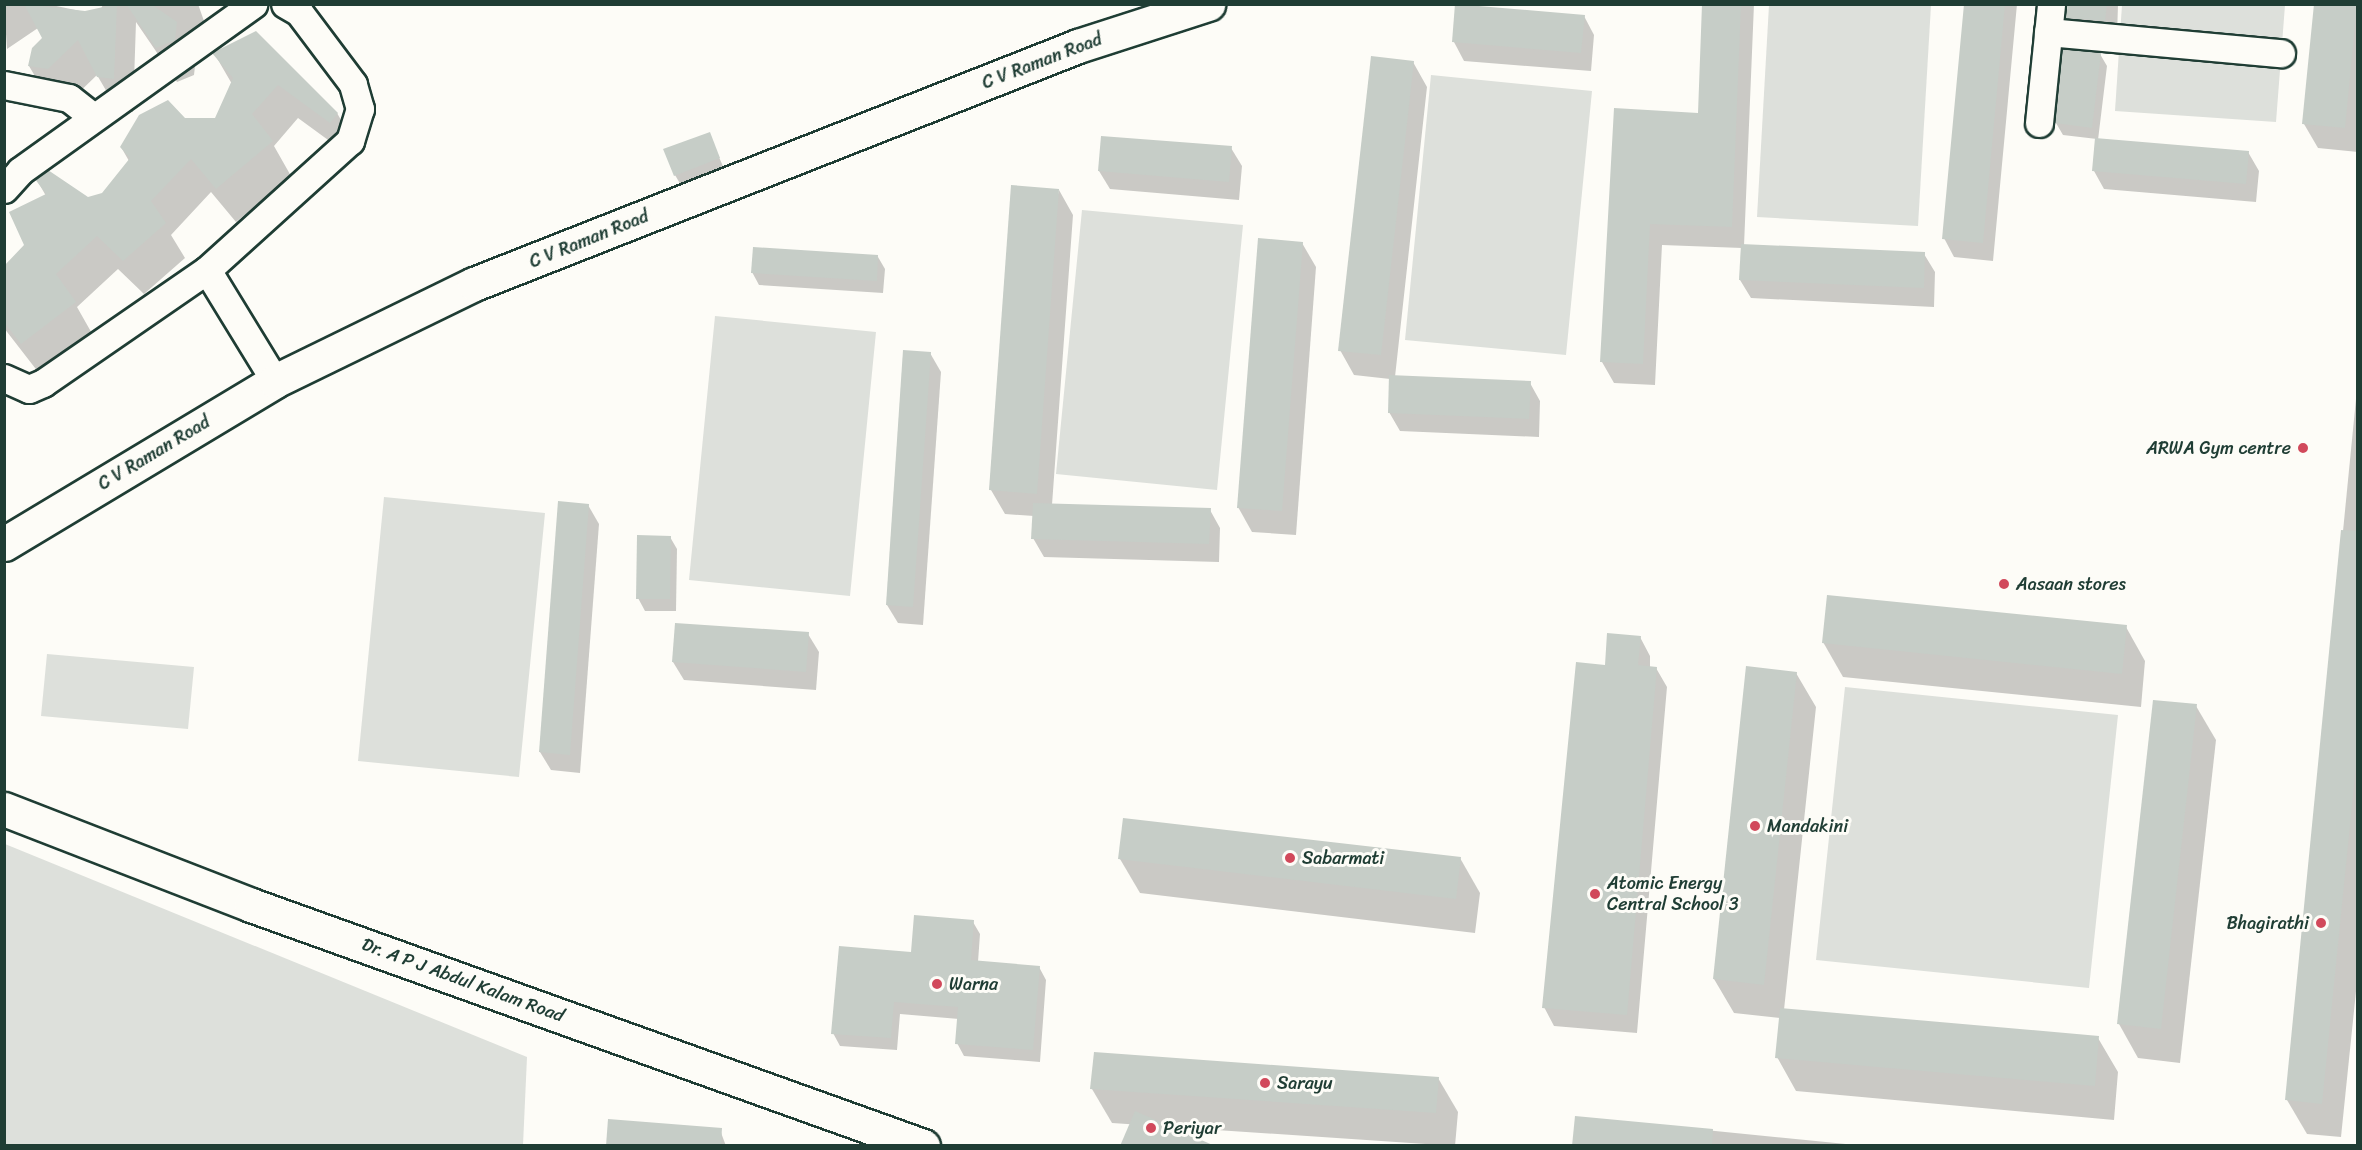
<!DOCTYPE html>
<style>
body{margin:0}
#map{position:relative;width:2362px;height:1150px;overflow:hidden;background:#fdfcf7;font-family:Sriracha,sans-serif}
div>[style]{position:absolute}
.green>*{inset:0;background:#dde0db}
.shadow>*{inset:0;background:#0003}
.building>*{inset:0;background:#c6cdc7}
.roads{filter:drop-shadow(2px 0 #1f3d34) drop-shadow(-2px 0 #1f3d34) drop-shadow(0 2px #1f3d34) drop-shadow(0 -2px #1f3d34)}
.minor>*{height:27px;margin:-13.5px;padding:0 13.5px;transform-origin:13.5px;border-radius:13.5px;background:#fdfcf7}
.tertiary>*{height:33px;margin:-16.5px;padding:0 16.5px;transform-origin:16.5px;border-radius:16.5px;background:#fdfcf7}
.dots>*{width:16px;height:16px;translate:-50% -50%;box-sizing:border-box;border:3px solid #fdfcf7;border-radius:50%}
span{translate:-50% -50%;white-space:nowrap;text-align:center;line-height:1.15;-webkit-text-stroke:6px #fdfcf7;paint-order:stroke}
.street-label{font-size:18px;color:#1f3d34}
.poi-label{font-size:18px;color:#1f3d34}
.right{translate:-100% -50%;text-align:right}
.left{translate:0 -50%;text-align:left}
.frame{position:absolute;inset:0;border:6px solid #1f3d34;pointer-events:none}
</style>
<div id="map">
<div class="green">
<i style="clip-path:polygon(1769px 5px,1931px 5px,1918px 226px,1757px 217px)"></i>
<i style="clip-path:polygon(2122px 5px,2285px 5px,2276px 122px,2115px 111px)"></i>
<i style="clip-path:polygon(1431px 75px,1592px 91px,1566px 355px,1405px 340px)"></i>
<i style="clip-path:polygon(1082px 210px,1243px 225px,1217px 490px,1056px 474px)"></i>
<i style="clip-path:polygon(715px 316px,876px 332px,850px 596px,689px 580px)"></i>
<i style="clip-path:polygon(384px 497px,545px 513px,519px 777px,358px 761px)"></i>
<i style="clip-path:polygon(47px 654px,194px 667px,188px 729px,41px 716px)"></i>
<i style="clip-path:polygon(1845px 687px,2118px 715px,2089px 988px,1816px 960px)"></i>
<i style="clip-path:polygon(5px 844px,527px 1057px,523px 1145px,5px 1145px)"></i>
</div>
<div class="shadow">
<i style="clip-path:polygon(4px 4px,47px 4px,99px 15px,103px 4px,198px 4px,204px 21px,185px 39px,196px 58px,194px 75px,177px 82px,136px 22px,133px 112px,118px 111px,97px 75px,68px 103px,49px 100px,29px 66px,44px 39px,38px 28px,7px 49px)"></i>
<i style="clip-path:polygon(1703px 4px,1754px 4px,1744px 246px,1924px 254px,1935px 272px,1934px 307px,1751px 298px,1740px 280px,1742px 248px,1662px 245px,1655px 385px,1614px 383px,1602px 362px,1616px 110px,1699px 115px)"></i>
<i style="clip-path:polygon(1966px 4px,2017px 4px,1993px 261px,1954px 257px,1944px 238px)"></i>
<i style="clip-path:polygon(2068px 4px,2118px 4px,2117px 38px,2078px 36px,2067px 17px)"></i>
<i style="clip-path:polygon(2316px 4px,2358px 4px,2358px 152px,2318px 148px,2304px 124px)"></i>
<i style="clip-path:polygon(1584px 16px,1594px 35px,1591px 71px,1464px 61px,1454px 42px)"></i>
<i style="clip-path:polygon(256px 33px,337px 113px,357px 148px,350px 156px,298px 118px,274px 146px,291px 176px,236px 222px,211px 192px,171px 235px,185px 258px,144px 294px,118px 269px,77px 307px,94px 337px,42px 377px,4px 328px,4px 268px,26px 245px,46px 196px,37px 180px,88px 198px,102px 195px,129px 161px,121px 147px,185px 119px,216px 119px,232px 84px,214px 53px)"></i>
<i style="clip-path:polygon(2100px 54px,2107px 66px,2098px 140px,2248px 152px,2259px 171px,2256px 202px,2104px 189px,2094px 171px,2097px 139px,2063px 135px,2056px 123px)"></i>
<i style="clip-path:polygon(1413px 62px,1427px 87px,1395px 377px,1530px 383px,1540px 401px,1539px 437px,1400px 431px,1389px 412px,1390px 379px,1354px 375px,1340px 350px)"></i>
<i style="clip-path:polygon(709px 134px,725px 171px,682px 187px,675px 175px)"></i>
<i style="clip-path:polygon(1231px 148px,1242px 166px,1239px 200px,1110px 189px,1099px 171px)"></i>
<i style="clip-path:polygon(1059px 190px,1073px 215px,1052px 505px,1210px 510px,1220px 528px,1219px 562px,1044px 557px,1033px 538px,1034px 516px,1005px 514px,991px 490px)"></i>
<i style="clip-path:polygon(1302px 243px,1316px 267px,1296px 535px,1252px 532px,1238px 507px)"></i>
<i style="clip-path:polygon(878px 257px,885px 269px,883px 293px,759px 285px,752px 272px)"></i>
<i style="clip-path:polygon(930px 353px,941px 372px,923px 625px,898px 623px,887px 605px)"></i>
<i style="clip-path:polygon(2356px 399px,2358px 972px,2341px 1137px,2307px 1134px,2287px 1100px)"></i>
<i style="clip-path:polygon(588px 505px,599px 524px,580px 773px,551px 770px,540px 752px)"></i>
<i style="clip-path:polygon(670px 537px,677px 549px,676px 611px,645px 611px,638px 598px)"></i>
<i style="clip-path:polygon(2126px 627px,2145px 661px,2141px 707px,1843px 677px,1823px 642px)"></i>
<i style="clip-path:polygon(808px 634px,819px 652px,816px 690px,684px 680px,673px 662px)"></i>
<i style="clip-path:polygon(1640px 637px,1650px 656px,1650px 667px,1656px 668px,1667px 687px,1637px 1033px,1554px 1026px,1544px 1007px,1606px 666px)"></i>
<i style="clip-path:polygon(1796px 673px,1816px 707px,1784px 1010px,2098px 1038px,2118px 1072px,2114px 1120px,1796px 1091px,1777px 1057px,1780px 1018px,1734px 1013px,1714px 979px)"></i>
<i style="clip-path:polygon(2196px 706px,2216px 740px,2180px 1063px,2138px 1058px,2119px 1024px)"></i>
<i style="clip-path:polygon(1460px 858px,1480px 893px,1475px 933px,1140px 893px,1120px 859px)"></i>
<i style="clip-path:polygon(973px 922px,980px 934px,978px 962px,1039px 967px,1046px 980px,1040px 1062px,964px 1056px,957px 1043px,959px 1019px,900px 1014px,897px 1050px,840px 1046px,833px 1033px,912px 954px)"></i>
<i style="clip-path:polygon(1438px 1078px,1458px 1112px,1455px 1146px,1112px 1123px,1092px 1089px)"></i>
<i style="clip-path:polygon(1576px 1117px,1866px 1146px,1574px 1146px)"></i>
<i style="clip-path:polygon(720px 1130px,726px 1146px,608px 1146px)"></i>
</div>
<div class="building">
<i style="clip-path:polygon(24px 4px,85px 11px,117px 4px,114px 79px,97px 77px,78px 40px,48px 69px,28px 66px,32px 48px,42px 38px)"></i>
<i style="clip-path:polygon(126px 4px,151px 4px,177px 22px,175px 40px,156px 48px)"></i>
<i style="clip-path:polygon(1455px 4px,1585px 15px,1581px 53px,1452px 42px)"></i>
<i style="clip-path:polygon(1702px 4px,1741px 4px,1732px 227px,1650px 224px,1643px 364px,1600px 362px,1614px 108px,1698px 113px)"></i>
<i style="clip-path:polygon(1964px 4px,2005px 4px,1983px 243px,1942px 239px)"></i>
<i style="clip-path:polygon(2068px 4px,2107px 4px,2105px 21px,2066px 18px)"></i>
<i style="clip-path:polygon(2314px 4px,2357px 4px,2345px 128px,2302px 124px)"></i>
<i style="clip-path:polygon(256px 31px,338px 113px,330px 123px,278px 85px,252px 114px,273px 141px,216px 189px,191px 159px,151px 201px,166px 223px,123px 261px,97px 236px,56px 274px,76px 302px,21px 344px,4px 322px,4px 266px,24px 245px,9px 212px,46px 194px,35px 179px,48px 170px,88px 197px,102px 193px,130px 158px,120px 147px,139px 115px,168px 100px,185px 118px,215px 118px,233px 78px,212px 53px)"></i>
<i style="clip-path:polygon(2062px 49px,2101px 53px,2092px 128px,2055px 123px)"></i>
<i style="clip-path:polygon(1371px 56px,1414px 61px,1381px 355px,1338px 351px)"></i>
<i style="clip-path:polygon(710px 132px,720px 158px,674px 176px,663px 149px)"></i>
<i style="clip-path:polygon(1101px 136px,1232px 146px,1229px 182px,1098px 171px)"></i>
<i style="clip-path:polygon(2095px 138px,2249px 151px,2246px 184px,2092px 171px)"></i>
<i style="clip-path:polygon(1011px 185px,1059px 189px,1037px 494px,989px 490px)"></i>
<i style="clip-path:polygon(1258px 238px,1303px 242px,1282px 511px,1237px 508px)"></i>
<i style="clip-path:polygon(1741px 244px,1925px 252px,1924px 288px,1739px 280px)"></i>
<i style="clip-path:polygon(753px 247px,878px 255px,877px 281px,751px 273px)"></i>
<i style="clip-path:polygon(903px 350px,931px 352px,913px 607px,886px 605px)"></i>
<i style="clip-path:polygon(1389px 375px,1531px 381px,1529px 419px,1388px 413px)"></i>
<i style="clip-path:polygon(558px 501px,589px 504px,570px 755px,539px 752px)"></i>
<i style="clip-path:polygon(1033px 503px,1211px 508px,1209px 544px,1031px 539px)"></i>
<i style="clip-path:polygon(2341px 530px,2358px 531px,2358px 745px,2322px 1104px,2285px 1100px)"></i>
<i style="clip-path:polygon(637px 535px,671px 536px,670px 599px,636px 599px)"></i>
<i style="clip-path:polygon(1827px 595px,2127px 625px,2122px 674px,1822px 643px)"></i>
<i style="clip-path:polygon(675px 623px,809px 632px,806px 672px,672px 662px)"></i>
<i style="clip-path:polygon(1607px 633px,1641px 636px,1638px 665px,1657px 667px,1627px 1015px,1542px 1008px,1576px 662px,1605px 665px)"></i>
<i style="clip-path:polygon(1746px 666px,1797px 672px,1764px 985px,1713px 979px)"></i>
<i style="clip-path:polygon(2153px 700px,2197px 704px,2161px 1029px,2117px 1024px)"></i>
<i style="clip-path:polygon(1123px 818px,1461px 857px,1456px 899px,1118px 859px)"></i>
<i style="clip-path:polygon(914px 915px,974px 920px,971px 960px,1040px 966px,1033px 1050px,955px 1044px,958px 1007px,894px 1002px,891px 1038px,831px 1034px,839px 946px,911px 952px)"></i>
<i style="clip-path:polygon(1780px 1008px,2099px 1036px,2095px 1086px,1775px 1058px)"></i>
<i style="clip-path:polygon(1094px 1052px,1439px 1077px,1436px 1113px,1090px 1089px)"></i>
<i style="clip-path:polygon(1135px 1111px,1215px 1146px,1120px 1146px)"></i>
<i style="clip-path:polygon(1575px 1116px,1713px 1129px,1712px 1146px,1572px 1146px)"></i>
<i style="clip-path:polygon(608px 1119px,722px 1128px,721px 1146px,606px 1146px)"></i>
</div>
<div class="roads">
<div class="minor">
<i style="left:2048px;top:32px;width:234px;rotate:5.2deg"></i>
<i style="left:4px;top:85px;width:66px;rotate:11.3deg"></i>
<i style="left:69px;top:98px;width:31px;rotate:38deg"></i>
<i style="left:2039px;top:123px;width:120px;rotate:-84.2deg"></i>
<i style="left:4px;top:189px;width:24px;rotate:-48deg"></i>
<i style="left:20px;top:171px;width:287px;rotate:-35.6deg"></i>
<i style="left:4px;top:378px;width:27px;rotate:24deg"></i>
<i style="left:29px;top:389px;width:15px;rotate:-23deg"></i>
<i style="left:43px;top:383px;width:199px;rotate:-34.6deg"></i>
<i style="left:275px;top:381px;width:130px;rotate:-121.5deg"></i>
<i style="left:207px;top:270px;width:193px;rotate:-42.1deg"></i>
<i style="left:350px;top:141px;width:34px;rotate:-73deg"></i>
<i style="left:360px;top:109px;width:26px;rotate:-106deg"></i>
<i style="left:353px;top:84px;width:90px;rotate:-126.9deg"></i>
<i style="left:299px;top:12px;width:16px;rotate:-150deg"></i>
</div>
<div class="tertiary">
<i style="left:4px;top:544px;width:316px;rotate:-31deg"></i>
<i style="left:275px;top:381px;width:221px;rotate:-26deg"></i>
<i style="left:474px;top:284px;width:649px;rotate:-21.51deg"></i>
<i style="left:1078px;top:46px;width:137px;rotate:-17.9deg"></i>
<i style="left:4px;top:809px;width:265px;rotate:21.2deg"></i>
<i style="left:251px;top:905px;width:714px;rotate:19.73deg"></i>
</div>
</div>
<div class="dots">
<i style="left:2303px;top:448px;background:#d1495b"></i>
<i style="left:2004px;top:584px;background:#d1495b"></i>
<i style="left:1755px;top:826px;background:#d1495b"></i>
<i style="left:1290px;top:858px;background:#d1495b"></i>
<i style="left:1595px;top:894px;background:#d1495b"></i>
<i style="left:2321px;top:923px;background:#d1495b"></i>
<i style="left:937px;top:984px;background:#d1495b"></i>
<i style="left:1265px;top:1083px;background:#d1495b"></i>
<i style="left:1151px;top:1128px;background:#d1495b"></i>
</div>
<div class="street-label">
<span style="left:1042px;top:61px;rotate:-21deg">C V Raman Road</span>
<span style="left:589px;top:239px;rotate:-22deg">C V Raman Road</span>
<span style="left:154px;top:453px;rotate:-31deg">C V Raman Road</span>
<span style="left:463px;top:980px;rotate:20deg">Dr. A P J Abdul Kalam Road</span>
</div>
<div class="poi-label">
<span class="right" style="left:2291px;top:448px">ARWA Gym centre</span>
<span class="left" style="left:2016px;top:584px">Aasaan stores</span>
<span class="left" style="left:1767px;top:826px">Mandakini</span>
<span class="left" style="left:1302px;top:858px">Sabarmati</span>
<span class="left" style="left:1607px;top:894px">Atomic Energy<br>Central School 3</span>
<span class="right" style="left:2309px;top:923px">Bhagirathi</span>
<span class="left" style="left:949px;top:984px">Warna</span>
<span class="left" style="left:1277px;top:1083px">Sarayu</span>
<span class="left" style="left:1163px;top:1128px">Periyar</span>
</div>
<div class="frame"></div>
</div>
